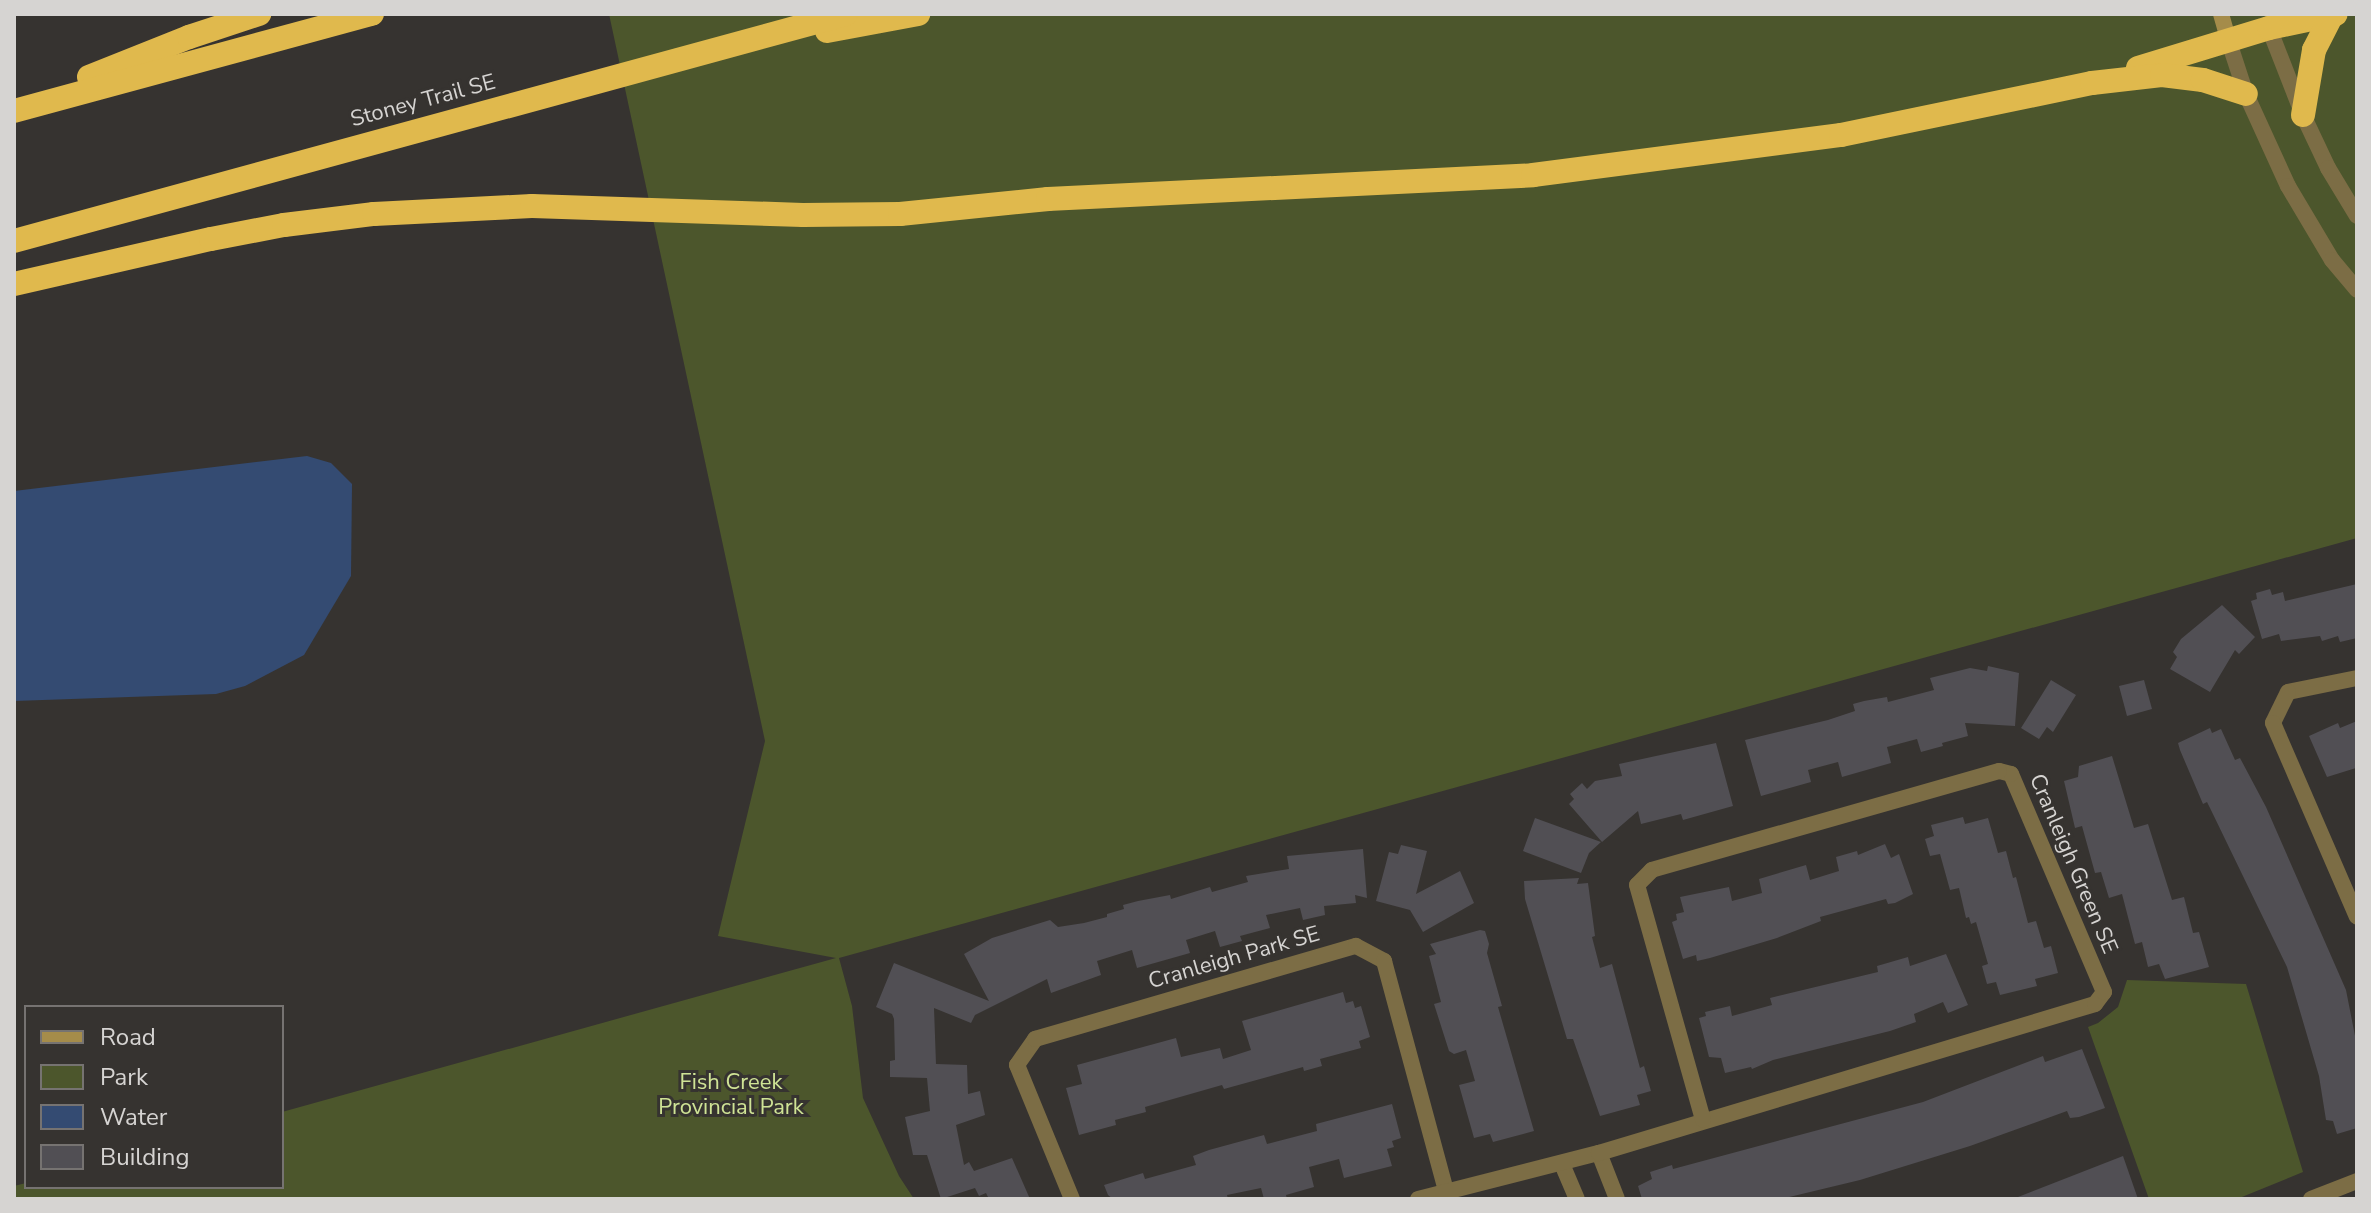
<!DOCTYPE html>
<style>
body{margin:0}
#map{position:relative;width:2371px;height:1213px;overflow:hidden;background:#363330;font-family:"Nunito Sans",sans-serif}
div>[style]{position:absolute}
.green>*{inset:0;background:#4c562c}
.water>*{inset:0;background:#344b72}
.building>*{inset:0;background:#514f54}
.minor>*{height:16px;margin:-8px;padding:0 8px;transform-origin:8px;border-radius:8px;background:#7c6d45}
.tertiary>*{height:16px;margin:-8px;padding:0 8px;transform-origin:8px;border-radius:8px;background:#7c6d45}
.secondary>*{height:16px;margin:-8px;padding:0 8px;transform-origin:8px;border-radius:8px;background:#a58c4a}
.motorway>*{height:24px;margin:-12px;padding:0 12px;transform-origin:12px;border-radius:12px;background:#e0b94d}
span{translate:-50% -50%;white-space:nowrap;text-align:center;line-height:1.15;-webkit-text-stroke:6px #363330;paint-order:stroke}
.street-label{font-size:22px;color:#d6d4d2}
.park-label{font-size:22px;color:#cfe395}
.frame{position:absolute;inset:0;border:16px solid #d6d4d2;pointer-events:none}
.legend{position:absolute;left:24px;top:1005px;width:260px;height:184px;box-sizing:border-box;background:#363330;border:2px solid #767371;margin:0;padding:10px 14px;list-style:none;font-size:24px;color:#d6d4d2}
.legend li{display:flex;align-items:center;gap:16px;height:40px}
.legend b{width:40px;border:2px solid #767371}
</style>
<div id="map">
<div class="green">
<i style="clip-path:polygon(609px 14px,2357px 14px,2357px 538px,839px 958px,852px 1006px,863px 1098px,899px 1176px,914px 1199px,14px 1199px,14px 1186px,26px 1183px,26px 1187px,282px 1187px,282px 1112px,836px 958px,718px 936px,765px 741px)"></i>
<i style="clip-path:polygon(2127px 980px,2246px 984px,2303px 1172px,2237px 1199px,2149px 1199px,2088px 1027px,2098px 1023px,2118px 1007px)"></i>
</div>
<div class="water">
<i style="clip-path:polygon(307px 456px,331px 463px,352px 484px,351px 576px,304px 655px,245px 686px,216px 694px,14px 701px,14px 491px)"></i>
</div>
<div class="building">
<i style="clip-path:polygon(2357px 584px,2357px 638px,2340px 642px,2338px 636px,2322px 641px,2320px 636px,2281px 641px,2279px 634px,2262px 639px,2251px 601px,2257px 599px,2256px 593px,2270px 589px,2272px 595px,2283px 592px,2285px 601px)"></i>
<i style="clip-path:polygon(2222px 605px,2255px 637px,2239px 654px,2235px 650px,2210px 692px,2170px 669px,2177px 657px,2173px 652px,2181px 639px)"></i>
<i style="clip-path:polygon(1988px 666px,2019px 673px,2015px 726px,1965px 723px,1968px 736px,1942px 743px,1943px 746px,1921px 752px,1917px 739px,1887px 747px,1891px 763px,1842px 777px,1838px 762px,1808px 770px,1811px 782px,1761px 796px,1745px 740px,1828px 720px,1855px 711px,1853px 704px,1864px 701px,1887px 697px,1888px 702px,1934px 690px,1930px 678px,1970px 668px,1987px 671px)"></i>
<i style="clip-path:polygon(2051px 680px,2076px 695px,2053px 732px,2047px 727px,2039px 739px,2021px 728px)"></i>
<i style="clip-path:polygon(2144px 680px,2152px 709px,2127px 716px,2119px 686px)"></i>
<i style="clip-path:polygon(2357px 721px,2356px 768px,2327px 777px,2309px 736px,2338px 723px,2340px 728px)"></i>
<i style="clip-path:polygon(2210px 728px,2212px 733px,2221px 729px,2235px 760px,2240px 758px,2266px 807px,2346px 990px,2357px 1046px,2357px 1128px,2337px 1134px,2333px 1121px,2326px 1120px,2319px 1076px,2287px 967px,2210px 808px,2207px 802px,2203px 804px,2180px 750px,2178px 743px)"></i>
<i style="clip-path:polygon(1716px 743px,1733px 806px,1683px 820px,1681px 814px,1641px 824px,1638px 811px,1602px 842px,1569px 804px,1574px 799px,1570px 794px,1582px 783px,1587px 789px,1595px 781px,1622px 776px,1619px 764px)"></i>
<i style="clip-path:polygon(2112px 756px,2134px 828px,2148px 824px,2172px 900px,2184px 897px,2193px 933px,2199px 932px,2209px 967px,2165px 979px,2159px 964px,2148px 967px,2142px 942px,2135px 944px,2122px 894px,2109px 898px,2101px 872px,2095px 873px,2082px 826px,2075px 828px,2064px 781px,2078px 777px,2079px 766px)"></i>
<i style="clip-path:polygon(1963px 817px,1965px 824px,1988px 818px,1998px 853px,2006px 851px,2013px 878px,2016px 877px,2028px 923px,2036px 921px,2044px 948px,2051px 946px,2058px 973px,2035px 979px,2037px 986px,2000px 995px,1996px 982px,1987px 984px,1982px 966px,1988px 964px,1976px 922px,1971px 924px,1969px 917px,1966px 918px,1959px 888px,1950px 890px,1940px 854px,1930px 856px,1925px 839px,1934px 836px,1931px 825px)"></i>
<i style="clip-path:polygon(1535px 818px,1601px 842px,1589px 853px,1581px 873px,1523px 851px)"></i>
<i style="clip-path:polygon(1885px 844px,1891px 858px,1899px 854px,1913px 894px,1895px 903px,1888px 904px,1886px 899px,1820px 917px,1821px 921px,1777px 938px,1710px 958px,1697px 961px,1696px 955px,1683px 959px,1672px 922px,1677px 920px,1676px 914px,1684px 912px,1680px 897px,1729px 887px,1732px 901px,1762px 893px,1759px 879px,1806px 865px,1810px 880px,1839px 871px,1836px 857px,1857px 851px,1858px 855px)"></i>
<i style="clip-path:polygon(1401px 845px,1427px 851px,1416px 894px,1460px 871px,1474px 903px,1423px 932px,1410px 910px,1376px 901px,1389px 852px,1398px 854px)"></i>
<i style="clip-path:polygon(1363px 849px,1367px 898px,1355px 895px,1356px 903px,1324px 906px,1325px 915px,1303px 920px,1300px 908px,1266px 915px,1270px 928px,1240px 936px,1242px 941px,1220px 947px,1215px 931px,1186px 940px,1190px 953px,1137px 968px,1132px 950px,1097px 961px,1101px 975px,1051px 993px,1047px 979px,975px 1015px,971px 1023px,934px 1008px,936px 1064px,967px 1065px,968px 1094px,980px 1091px,985px 1115px,956px 1125px,964px 1165px,969px 1162px,974px 1171px,1012px 1158px,1030px 1199px,989px 1199px,986px 1193px,979px 1196px,975px 1188px,941px 1199px,927px 1155px,913px 1155px,905px 1117px,930px 1111px,927px 1078px,890px 1077px,890px 1061px,895px 1060px,894px 1019px,892px 1014px,876px 1007px,894px 963px,989px 1001px,964px 954px,992px 938px,1050px 920px,1058px 927px,1084px 923px,1107px 917px,1107px 914px,1124px 909px,1123px 905px,1138px 901px,1170px 895px,1171px 899px,1210px 887px,1212px 892px,1248px 882px,1246px 876px,1289px 869px,1287px 856px)"></i>
<i style="clip-path:polygon(1579px 878px,1577px 884px,1588px 883px,1595px 936px,1592px 937px,1600px 968px,1612px 964px,1640px 1068px,1644px 1066px,1651px 1091px,1637px 1095px,1640px 1105px,1600px 1116px,1573px 1039px,1567px 1039px,1525px 899px,1524px 881px)"></i>
<i style="clip-path:polygon(1480px 930px,1485px 931px,1489px 944px,1487px 953px,1502px 1006px,1498px 1007px,1534px 1131px,1493px 1142px,1490px 1134px,1474px 1138px,1459px 1085px,1475px 1081px,1466px 1050px,1454px 1054px,1449px 1051px,1434px 1004px,1441px 1002px,1429px 956px,1436px 954px,1430px 944px)"></i>
<i style="clip-path:polygon(1946px 954px,1968px 1005px,1948px 1013px,1943px 1002px,1914px 1014px,1916px 1022px,1890px 1031px,1773px 1060px,1752px 1069px,1751px 1067px,1725px 1073px,1721px 1058px,1709px 1057px,1699px 1018px,1706px 1016px,1705px 1012px,1730px 1006px,1732px 1016px,1772px 1005px,1770px 998px,1878px 972px,1877px 966px,1908px 957px,1910px 966px)"></i>
<i style="clip-path:polygon(1343px 992px,1346px 1003px,1353px 1001px,1355px 1008px,1361px 1006px,1370px 1037px,1359px 1041px,1361px 1048px,1320px 1059px,1322px 1066px,1304px 1071px,1303px 1067px,1224px 1089px,1222px 1085px,1145px 1107px,1146px 1112px,1115px 1120px,1116px 1125px,1079px 1135px,1066px 1088px,1082px 1084px,1077px 1065px,1176px 1038px,1181px 1057px,1220px 1048px,1223px 1059px,1251px 1050px,1242px 1021px)"></i>
<i style="clip-path:polygon(2082px 1049px,2105px 1108px,2079px 1117px,2070px 1118px,2067px 1111px,1970px 1146px,1860px 1180px,1781px 1199px,1642px 1199px,1638px 1186px,1652px 1179px,1650px 1172px,1672px 1165px,1673px 1169px,1923px 1102px,2043px 1056px,2045px 1062px)"></i>
<i style="clip-path:polygon(1392px 1104px,1401px 1138px,1392px 1141px,1394px 1147px,1387px 1149px,1392px 1166px,1344px 1178px,1339px 1159px,1309px 1167px,1314px 1187px,1286px 1195px,1287px 1199px,1264px 1199px,1261px 1188px,1227px 1195px,1228px 1199px,1113px 1199px,1108px 1195px,1104px 1185px,1143px 1173px,1145px 1179px,1196px 1165px,1193px 1156px,1209px 1150px,1264px 1135px,1267px 1144px,1317px 1131px,1316px 1124px)"></i>
<i style="clip-path:polygon(2123px 1156px,2138px 1199px,2018px 1199px,2018px 1197px)"></i>
</div>
<div class="minor">
<i style="left:2357px;top:678px;width:70px;rotate:168.5deg"></i>
<i style="left:2288px;top:692px;width:34px;rotate:116deg"></i>
<i style="left:2273px;top:723px;width:211px;rotate:66.6deg"></i>
<i style="left:1599px;top:1153px;width:49px;rotate:68.6deg"></i>
<i style="left:1562px;top:1164px;width:38px;rotate:67deg"></i>
<i style="left:1072px;top:1199px;width:145px;rotate:-112.3deg"></i>
<i style="left:1017px;top:1065px;width:32px;rotate:-55deg"></i>
<i style="left:1035px;top:1039px;width:334px;rotate:-16.2deg"></i>
<i style="left:1356px;top:946px;width:32px;rotate:28deg"></i>
<i style="left:1384px;top:961px;width:238px;rotate:74.9deg"></i>
<i style="left:1418px;top:1199px;width:187px;rotate:-14.3deg"></i>
<i style="left:1599px;top:1153px;width:518px;rotate:-16.72deg"></i>
<i style="left:2095px;top:1004px;width:15px;rotate:-53deg"></i>
<i style="left:2104px;top:992px;width:237px;rotate:-113.1deg"></i>
<i style="left:2011px;top:774px;width:12px;rotate:-166deg"></i>
<i style="left:1999px;top:771px;width:361px;rotate:164.1deg"></i>
<i style="left:1652px;top:870px;width:21px;rotate:135deg"></i>
<i style="left:1637px;top:885px;width:244px;rotate:74.3deg"></i>
<i style="left:2311px;top:1199px;width:49px;rotate:-21.4deg"></i>
</div>
<div class="tertiary">
<i style="left:2269px;top:28px;width:93px;rotate:68.7deg"></i>
<i style="left:2303px;top:115px;width:59px;rotate:64.7deg"></i>
<i style="left:2328px;top:168px;width:56px;rotate:58.9deg"></i>
<i style="left:2228px;top:39px;width:58px;rotate:71.9deg"></i>
<i style="left:2246px;top:94px;width:101px;rotate:65.5deg"></i>
<i style="left:2288px;top:186px;width:86px;rotate:59.3deg"></i>
<i style="left:2332px;top:260px;width:39px;rotate:50deg"></i>
</div>
<div class="secondary">
<i style="left:2221px;top:14px;width:26px;rotate:74deg"></i>
</div>
<div class="motorway">
<i style="left:827px;top:31px;width:93px;rotate:-10.6deg"></i>
<i style="left:2138px;top:68px;width:137px;rotate:-17deg"></i>
<i style="left:2269px;top:28px;width:68px;rotate:-11.8deg"></i>
<i style="left:89px;top:77px;width:108px;rotate:-21.8deg"></i>
<i style="left:189px;top:37px;width:74px;rotate:-18.2deg"></i>
<i style="left:14px;top:111px;width:371px;rotate:-15.2deg"></i>
<i style="left:2303px;top:115px;width:66px;rotate:-80.4deg"></i>
<i style="left:2314px;top:50px;width:39px;rotate:-63deg"></i>
<i style="left:14px;top:241px;width:862px;rotate:-15.26deg"></i>
<i style="left:14px;top:284px;width:202px;rotate:-12.9deg"></i>
<i style="left:211px;top:239px;width:74px;rotate:-10.9deg"></i>
<i style="left:284px;top:225px;width:91px;rotate:-7deg"></i>
<i style="left:374px;top:214px;width:158px;rotate:-2.9deg"></i>
<i style="left:532px;top:206px;width:271px;rotate:1.9deg"></i>
<i style="left:803px;top:215px;width:97px;rotate:-0.6deg"></i>
<i style="left:900px;top:214px;width:149px;rotate:-5.8deg"></i>
<i style="left:1048px;top:199px;width:486px;rotate:-2.8deg"></i>
<i style="left:1533px;top:175px;width:311px;rotate:-7.4deg"></i>
<i style="left:1841px;top:135px;width:256px;rotate:-11.7deg"></i>
<i style="left:2092px;top:83px;width:70px;rotate:-6.5deg"></i>
<i style="left:2162px;top:75px;width:41px;rotate:7deg"></i>
<i style="left:2203px;top:80px;width:45px;rotate:18deg"></i>
</div>
<div class="street-label">
<span style="left:423px;top:101px;rotate:-15deg">Stoney Trail SE</span>
<span style="left:2073px;top:864px;rotate:67deg">Cranleigh Green SE</span>
<span style="left:1234px;top:958px;rotate:-16deg">Cranleigh Park SE</span>
</div>
<div class="park-label">
<span style="left:731px;top:1095px">Fish Creek<br>Provincial Park</span>
</div>
<div class="frame"></div>
<ul class="legend">
<li><b style="height:10px;background:#a58c4a"></b>Road</li>
<li><b style="height:22px;background:#4c562c"></b>Park</li>
<li><b style="height:22px;background:#344b72"></b>Water</li>
<li><b style="height:22px;background:#514f54"></b>Building</li>
</ul>
</div>
